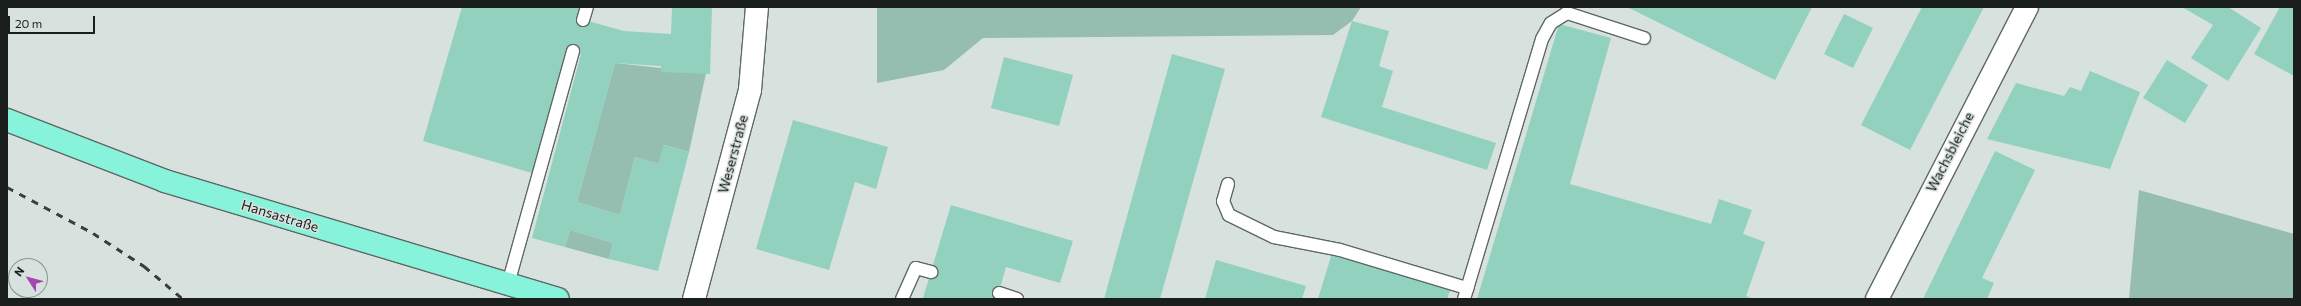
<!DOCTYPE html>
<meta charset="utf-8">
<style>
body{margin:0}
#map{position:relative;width:2301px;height:306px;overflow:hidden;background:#d7e1de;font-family:Commissioner,sans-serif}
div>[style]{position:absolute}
.green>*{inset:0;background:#95bdb0}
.building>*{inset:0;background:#92d1bd}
.roads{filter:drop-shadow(1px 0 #5f6865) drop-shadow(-1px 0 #5f6865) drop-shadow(0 1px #5f6865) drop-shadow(0 -1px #5f6865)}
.service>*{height:12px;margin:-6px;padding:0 6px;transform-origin:6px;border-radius:6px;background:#fff}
.minor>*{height:22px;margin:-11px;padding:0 11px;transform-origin:11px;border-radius:11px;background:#fff}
.primary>*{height:22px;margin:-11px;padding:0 11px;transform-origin:11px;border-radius:11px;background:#87f3da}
.rail>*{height:3px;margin-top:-1.5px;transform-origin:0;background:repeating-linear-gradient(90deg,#393e3c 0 7px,transparent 0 14px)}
span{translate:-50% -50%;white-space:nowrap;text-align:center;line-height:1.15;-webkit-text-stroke:3px #d7e1de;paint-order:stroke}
.street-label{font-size:14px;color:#1a1e1c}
.frame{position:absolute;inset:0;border:8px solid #1a1e1c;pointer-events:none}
.north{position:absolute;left:8px;top:258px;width:40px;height:40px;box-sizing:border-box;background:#d7e1de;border:1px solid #8b9390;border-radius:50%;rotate:306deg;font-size:11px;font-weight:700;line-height:16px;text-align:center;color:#1a1e1c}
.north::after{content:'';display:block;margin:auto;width:14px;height:18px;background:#a447b0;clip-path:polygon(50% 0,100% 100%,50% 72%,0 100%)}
.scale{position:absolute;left:8px;top:16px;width:87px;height:18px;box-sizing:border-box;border:2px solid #1a1e1c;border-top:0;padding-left:5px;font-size:12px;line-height:14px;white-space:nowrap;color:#1a1e1c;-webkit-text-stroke:3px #d7e1de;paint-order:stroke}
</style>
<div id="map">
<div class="green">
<i style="clip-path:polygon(877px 7px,1361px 7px,1352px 21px,1333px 35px,983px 38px,944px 70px,877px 83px)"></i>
<i style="clip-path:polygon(615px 63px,706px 73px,689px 152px,664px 145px,659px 164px,635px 157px,620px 215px,577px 202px)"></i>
<i style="clip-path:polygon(2139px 190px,2294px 234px,2294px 299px,2129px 299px)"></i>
<i style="clip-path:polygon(570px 230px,613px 243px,609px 259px,565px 247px)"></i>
</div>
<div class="building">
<i style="clip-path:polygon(462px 7px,581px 7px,588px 21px,624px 31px,671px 34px,672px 7px,712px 7px,710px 74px,661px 72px,661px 66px,615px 63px,577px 202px,620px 215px,635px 157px,659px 164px,663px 145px,689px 152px,658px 271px,609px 259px,613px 243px,570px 230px,565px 247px,532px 238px,581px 54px,569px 50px,532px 173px,423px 141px)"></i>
<i style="clip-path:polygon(1627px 7px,1812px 7px,1775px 80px)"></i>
<i style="clip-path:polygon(1922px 7px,1984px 7px,1910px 150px,1861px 125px)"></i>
<i style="clip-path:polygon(2182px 7px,2228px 7px,2261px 28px,2228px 81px,2191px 58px,2213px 25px)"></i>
<i style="clip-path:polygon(2280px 7px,2294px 8px,2294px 76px,2254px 54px)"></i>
<i style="clip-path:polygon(1844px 14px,1873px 28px,1853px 68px,1824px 54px)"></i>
<i style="clip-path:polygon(1352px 21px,1389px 31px,1379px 66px,1393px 71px,1382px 107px,1496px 143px,1487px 170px,1321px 117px)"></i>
<i style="clip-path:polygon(1559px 24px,1611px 38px,1570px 184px,1711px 224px,1719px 199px,1752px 210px,1743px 234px,1765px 242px,1746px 296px,1754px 299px,1477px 299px)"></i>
<i style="clip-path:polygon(1172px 54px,1225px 69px,1192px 185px,1160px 299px,1104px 299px)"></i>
<i style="clip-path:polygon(1004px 57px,1073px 75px,1059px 126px,991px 108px)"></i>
<i style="clip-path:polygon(2167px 60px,2208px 85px,2185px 123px,2143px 98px)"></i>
<i style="clip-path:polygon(2090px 71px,2140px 92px,2110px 169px,1987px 139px,2016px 83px,2064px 96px,2070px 87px,2081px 91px)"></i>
<i style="clip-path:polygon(793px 120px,888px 147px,876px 189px,855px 182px,829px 270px,756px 249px)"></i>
<i style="clip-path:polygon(1995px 151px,2035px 170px,1982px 278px,1994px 283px,1987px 299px,1923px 299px)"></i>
<i style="clip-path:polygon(951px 205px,1073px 241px,1060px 283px,1006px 267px,997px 299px,923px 298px)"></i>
<i style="clip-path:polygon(1332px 253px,1451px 288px,1447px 299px,1318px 299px)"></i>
<i style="clip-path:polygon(1216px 260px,1306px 286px,1302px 299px,1205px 299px)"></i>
</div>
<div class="roads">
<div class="service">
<i style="left:583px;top:20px;width:14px;rotate:-73deg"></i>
<i style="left:1228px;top:184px;width:18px;rotate:106deg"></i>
<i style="left:1223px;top:201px;width:15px;rotate:67deg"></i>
<i style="left:1229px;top:215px;width:50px;rotate:26.1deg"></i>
<i style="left:1274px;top:237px;width:67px;rotate:11.1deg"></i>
<i style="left:1340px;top:250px;width:133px;rotate:16.7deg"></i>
<i style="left:508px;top:284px;width:242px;rotate:-74.4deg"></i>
<i style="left:999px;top:293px;width:19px;rotate:18deg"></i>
<i style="left:902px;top:299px;width:34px;rotate:-66deg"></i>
<i style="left:916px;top:268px;width:16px;rotate:15deg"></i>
<i style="left:1464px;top:299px;width:271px;rotate:-73.3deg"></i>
<i style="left:1542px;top:39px;width:18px;rotate:-61deg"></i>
<i style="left:1551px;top:23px;width:19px;rotate:-32deg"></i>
<i style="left:1567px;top:13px;width:81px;rotate:18deg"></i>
</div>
<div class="minor">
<i style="left:694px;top:299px;width:216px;rotate:-75deg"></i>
<i style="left:750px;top:90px;width:83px;rotate:-85.2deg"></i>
<i style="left:1877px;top:299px;width:328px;rotate:-62.8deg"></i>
</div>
<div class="primary">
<i style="left:7px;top:120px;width:169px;rotate:21.1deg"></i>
<i style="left:165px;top:181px;width:410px;rotate:16.7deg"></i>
</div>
</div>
<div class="rail">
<i style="left:7px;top:187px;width:98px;rotate:28.1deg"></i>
<i style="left:93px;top:233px;width:61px;rotate:32.9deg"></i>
<i style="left:144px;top:266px;width:51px;rotate:40.2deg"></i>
</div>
<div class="street-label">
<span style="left:1950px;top:152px;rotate:-63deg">Wachsbleiche</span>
<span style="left:733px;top:154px;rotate:-75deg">Weserstraße</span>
<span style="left:280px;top:216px;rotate:17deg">Hansastraße</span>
</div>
<div class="frame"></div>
<div class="north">N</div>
<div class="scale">20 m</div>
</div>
